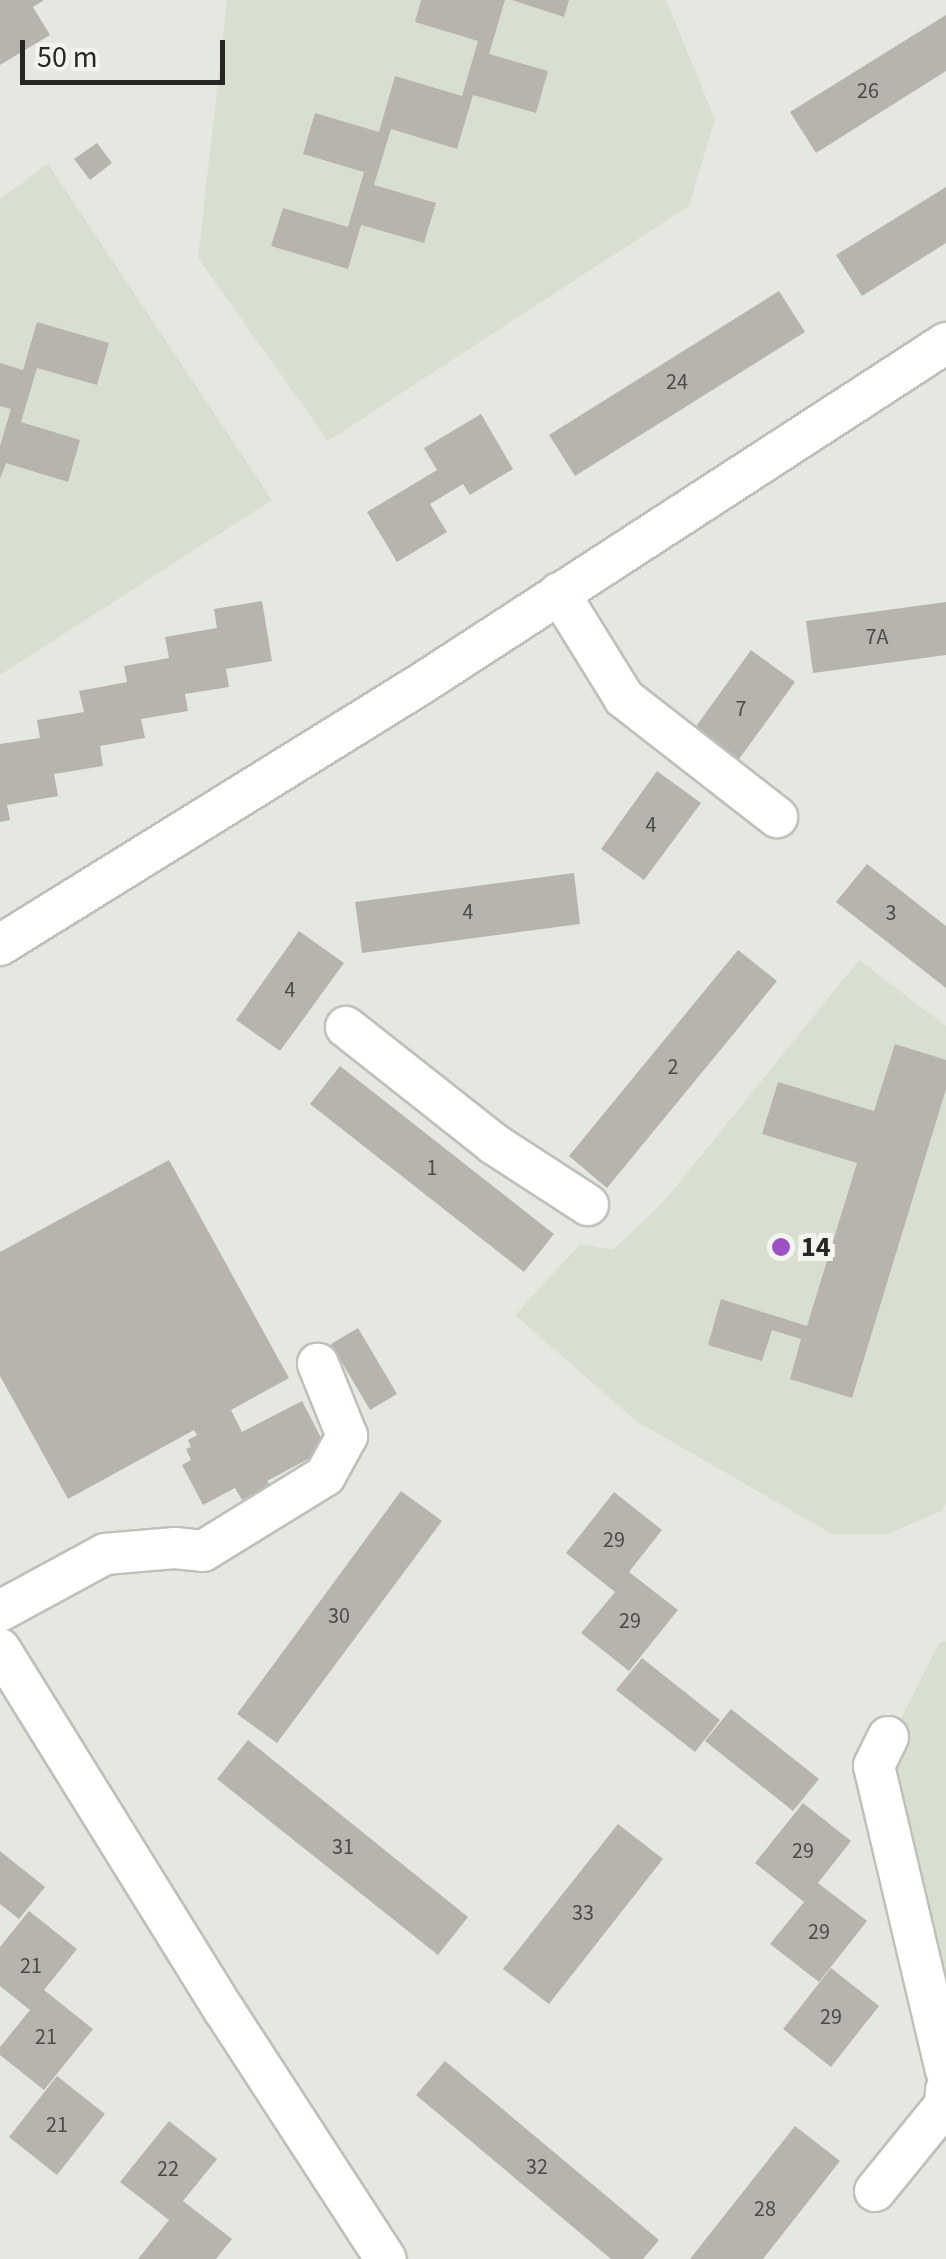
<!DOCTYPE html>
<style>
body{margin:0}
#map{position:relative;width:946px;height:2259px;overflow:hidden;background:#e5e8e0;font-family:"Source Sans 3",sans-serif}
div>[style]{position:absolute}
.built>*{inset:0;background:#d9dfd0}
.building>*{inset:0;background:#b7b4ad}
.roads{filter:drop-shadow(2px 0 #bec1b9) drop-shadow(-2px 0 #bec1b9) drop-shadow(0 2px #bec1b9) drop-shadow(0 -2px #bec1b9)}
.minor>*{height:40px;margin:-20px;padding:0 20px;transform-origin:20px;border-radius:20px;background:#fff}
.dots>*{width:28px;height:28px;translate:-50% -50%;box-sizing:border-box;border:5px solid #f2f5ee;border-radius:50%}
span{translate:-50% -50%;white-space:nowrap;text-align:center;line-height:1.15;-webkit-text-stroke:10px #f2f5ee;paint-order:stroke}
.number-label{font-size:22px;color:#4a4a46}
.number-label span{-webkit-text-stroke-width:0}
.poi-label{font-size:28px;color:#262724;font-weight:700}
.left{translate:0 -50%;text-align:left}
.scale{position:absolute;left:20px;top:40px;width:205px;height:45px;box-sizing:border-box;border:5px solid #262724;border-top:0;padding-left:12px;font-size:30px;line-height:35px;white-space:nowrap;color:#262724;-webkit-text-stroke:8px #f2f5ee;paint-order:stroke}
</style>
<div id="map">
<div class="built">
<i style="clip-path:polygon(227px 0,666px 0,715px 119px,689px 206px,328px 441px,198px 258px)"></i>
<i style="clip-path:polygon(48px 164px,272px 500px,0 675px,0 199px)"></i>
<i style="clip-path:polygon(859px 960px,946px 1026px,946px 1503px,942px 1511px,887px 1534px,832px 1534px,636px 1421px,515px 1315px,580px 1244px,613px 1250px,666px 1199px)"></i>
<i style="clip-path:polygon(946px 1641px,946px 2057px,887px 1746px,939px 1643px)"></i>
</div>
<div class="building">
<i style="clip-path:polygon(0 0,44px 0,33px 7px,50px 35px,0 65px)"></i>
<i style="clip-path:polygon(421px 0,505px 0,489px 54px,548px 71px,536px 113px,473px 95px,457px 149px,391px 129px,374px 185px,436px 203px,424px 243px,361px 225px,348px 269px,271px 246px,283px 208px,348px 227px,364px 172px,303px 154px,315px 113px,379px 132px,395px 76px,462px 96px,478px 41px,415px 22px)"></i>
<i style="clip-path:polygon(512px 0,569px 0,564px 17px)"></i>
<i style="clip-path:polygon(946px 15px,946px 71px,816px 153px,790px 112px)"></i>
<i style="clip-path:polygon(97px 143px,112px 163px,90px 180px,74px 159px)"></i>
<i style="clip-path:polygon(946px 187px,946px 243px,862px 296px,836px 255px)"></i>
<i style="clip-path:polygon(779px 291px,805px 332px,575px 476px,549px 435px)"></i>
<i style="clip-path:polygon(37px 322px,109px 343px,97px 385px,37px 368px,21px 422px,80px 440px,68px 482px,6px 463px,0 479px,0 446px,11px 409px,0 406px,0 363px,23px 370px)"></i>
<i style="clip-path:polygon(481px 414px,513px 469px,470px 495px,463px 484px,430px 504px,447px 532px,397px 562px,367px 512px,437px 470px,424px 448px)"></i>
<i style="clip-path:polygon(262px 601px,272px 661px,226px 669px,229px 687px,185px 694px,188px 711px,141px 719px,145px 738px,100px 746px,103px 766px,54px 774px,58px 796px,7px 805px,10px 820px,0 822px,0 744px,40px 738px,37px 720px,84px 712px,79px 691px,127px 682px,124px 666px,169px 658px,165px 637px,217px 628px,214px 609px)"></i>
<i style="clip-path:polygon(946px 602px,946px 655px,813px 673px,806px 621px)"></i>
<i style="clip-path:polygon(751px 650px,795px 682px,731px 770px,687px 739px)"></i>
<i style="clip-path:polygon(657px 771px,701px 803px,644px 880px,601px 849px)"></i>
<i style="clip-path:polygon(867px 864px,946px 926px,946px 988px,836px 902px)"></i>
<i style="clip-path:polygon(574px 873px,580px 924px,362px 953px,355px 902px)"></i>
<i style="clip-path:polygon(299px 931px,344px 963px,280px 1051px,236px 1020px)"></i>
<i style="clip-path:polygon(738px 950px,777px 981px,607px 1188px,569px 1156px)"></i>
<i style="clip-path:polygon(895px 1044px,946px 1060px,946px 1089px,852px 1398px,790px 1379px,801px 1339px,772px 1330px,762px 1361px,708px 1345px,721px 1299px,807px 1326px,857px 1163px,762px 1134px,778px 1082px,874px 1111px)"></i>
<i style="clip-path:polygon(340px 1066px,554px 1234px,524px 1272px,310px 1104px)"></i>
<i style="clip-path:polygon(169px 1160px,289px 1378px,231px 1410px,242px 1432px,302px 1401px,327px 1449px,267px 1481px,270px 1485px,242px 1500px,235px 1488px,203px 1505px,182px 1465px,191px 1460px,186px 1449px,191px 1447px,188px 1440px,197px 1435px,194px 1430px,68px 1499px,0 1376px,0 1252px)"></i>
<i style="clip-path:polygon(358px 1328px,397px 1394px,370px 1410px,331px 1344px)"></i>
<i style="clip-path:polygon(401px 1491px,442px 1521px,277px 1743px,237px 1714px)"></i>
<i style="clip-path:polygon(614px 1492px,662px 1530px,629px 1572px,678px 1610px,629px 1671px,581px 1633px,615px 1592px,566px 1553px)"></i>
<i style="clip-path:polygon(642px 1658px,720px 1720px,695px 1752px,616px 1690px)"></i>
<i style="clip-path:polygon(731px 1709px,819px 1779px,793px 1811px,705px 1741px)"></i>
<i style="clip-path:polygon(248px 1740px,468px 1917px,438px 1955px,217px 1779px)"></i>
<i style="clip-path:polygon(803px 1803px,851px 1841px,818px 1883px,867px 1921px,819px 1982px,770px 1944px,804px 1902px,755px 1863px)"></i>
<i style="clip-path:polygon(618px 1824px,663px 1859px,549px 2004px,503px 1969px)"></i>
<i style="clip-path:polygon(0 1851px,45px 1887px,19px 1919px,0 1904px)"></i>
<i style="clip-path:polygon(29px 1911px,77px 1949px,44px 1990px,93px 2029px,44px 2090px,0 2055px,0 2047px,30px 2010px,0 1986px,0 1947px)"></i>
<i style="clip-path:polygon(831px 1968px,879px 2006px,831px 2067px,783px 2029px)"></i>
<i style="clip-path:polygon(445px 2061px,659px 2240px,643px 2259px,611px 2259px,416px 2095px)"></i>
<i style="clip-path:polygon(57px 2076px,105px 2114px,57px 2175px,9px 2137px)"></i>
<i style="clip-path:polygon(169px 2121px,217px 2159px,183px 2201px,232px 2239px,216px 2259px,138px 2259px,169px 2220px,120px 2182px)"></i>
<i style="clip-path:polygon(795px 2126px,840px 2161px,763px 2259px,690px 2259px)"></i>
</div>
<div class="roads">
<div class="minor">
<i style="left:559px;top:593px;width:123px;rotate:58.2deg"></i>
<i style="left:624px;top:698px;width:194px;rotate:37.9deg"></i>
<i style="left:0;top:945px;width:495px;rotate:-31.8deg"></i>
<i style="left:421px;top:684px;width:626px;rotate:-33deg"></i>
<i style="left:346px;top:1027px;width:189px;rotate:38.3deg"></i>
<i style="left:494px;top:1144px;width:112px;rotate:33deg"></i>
<i style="left:0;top:1611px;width:119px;rotate:-28.5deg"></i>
<i style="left:105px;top:1554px;width:70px;rotate:-4.9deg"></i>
<i style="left:175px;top:1548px;width:28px;rotate:6deg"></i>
<i style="left:203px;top:1551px;width:143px;rotate:-31.6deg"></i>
<i style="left:325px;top:1476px;width:46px;rotate:-61.2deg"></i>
<i style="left:347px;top:1436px;width:78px;rotate:-111.9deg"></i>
<i style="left:0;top:1649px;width:425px;rotate:58.2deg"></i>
<i style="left:224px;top:2010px;width:297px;rotate:57deg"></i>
<i style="left:888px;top:1737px;width:32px;rotate:116deg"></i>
<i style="left:874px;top:1766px;width:313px;rotate:76.7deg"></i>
<i style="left:875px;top:2191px;width:111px;rotate:-50.9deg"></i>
<i style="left:945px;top:2105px;width:15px;rotate:-86deg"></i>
</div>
</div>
<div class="dots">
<i style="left:781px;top:1247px;background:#9e51c3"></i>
</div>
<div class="number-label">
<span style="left:868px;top:92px">26</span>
<span style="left:677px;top:383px">24</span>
<span style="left:877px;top:638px">7A</span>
<span style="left:741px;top:710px">7</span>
<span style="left:651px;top:826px">4</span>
<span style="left:468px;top:913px">4</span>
<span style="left:891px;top:914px">3</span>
<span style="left:290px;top:991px">4</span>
<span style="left:673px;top:1068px">2</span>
<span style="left:432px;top:1169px">1</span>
<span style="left:614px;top:1541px">29</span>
<span style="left:339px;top:1617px">30</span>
<span style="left:630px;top:1622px">29</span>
<span style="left:343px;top:1848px">31</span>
<span style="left:803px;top:1852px">29</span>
<span style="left:583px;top:1914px">33</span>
<span style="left:819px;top:1933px">29</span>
<span style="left:31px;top:1967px">21</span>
<span style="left:831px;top:2018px">29</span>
<span style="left:46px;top:2038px">21</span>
<span style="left:57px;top:2126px">21</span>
<span style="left:537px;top:2168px">32</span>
<span style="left:168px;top:2170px">22</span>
<span style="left:765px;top:2210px">28</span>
</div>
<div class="poi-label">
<span class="left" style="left:801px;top:1247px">14</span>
</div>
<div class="scale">50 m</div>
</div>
